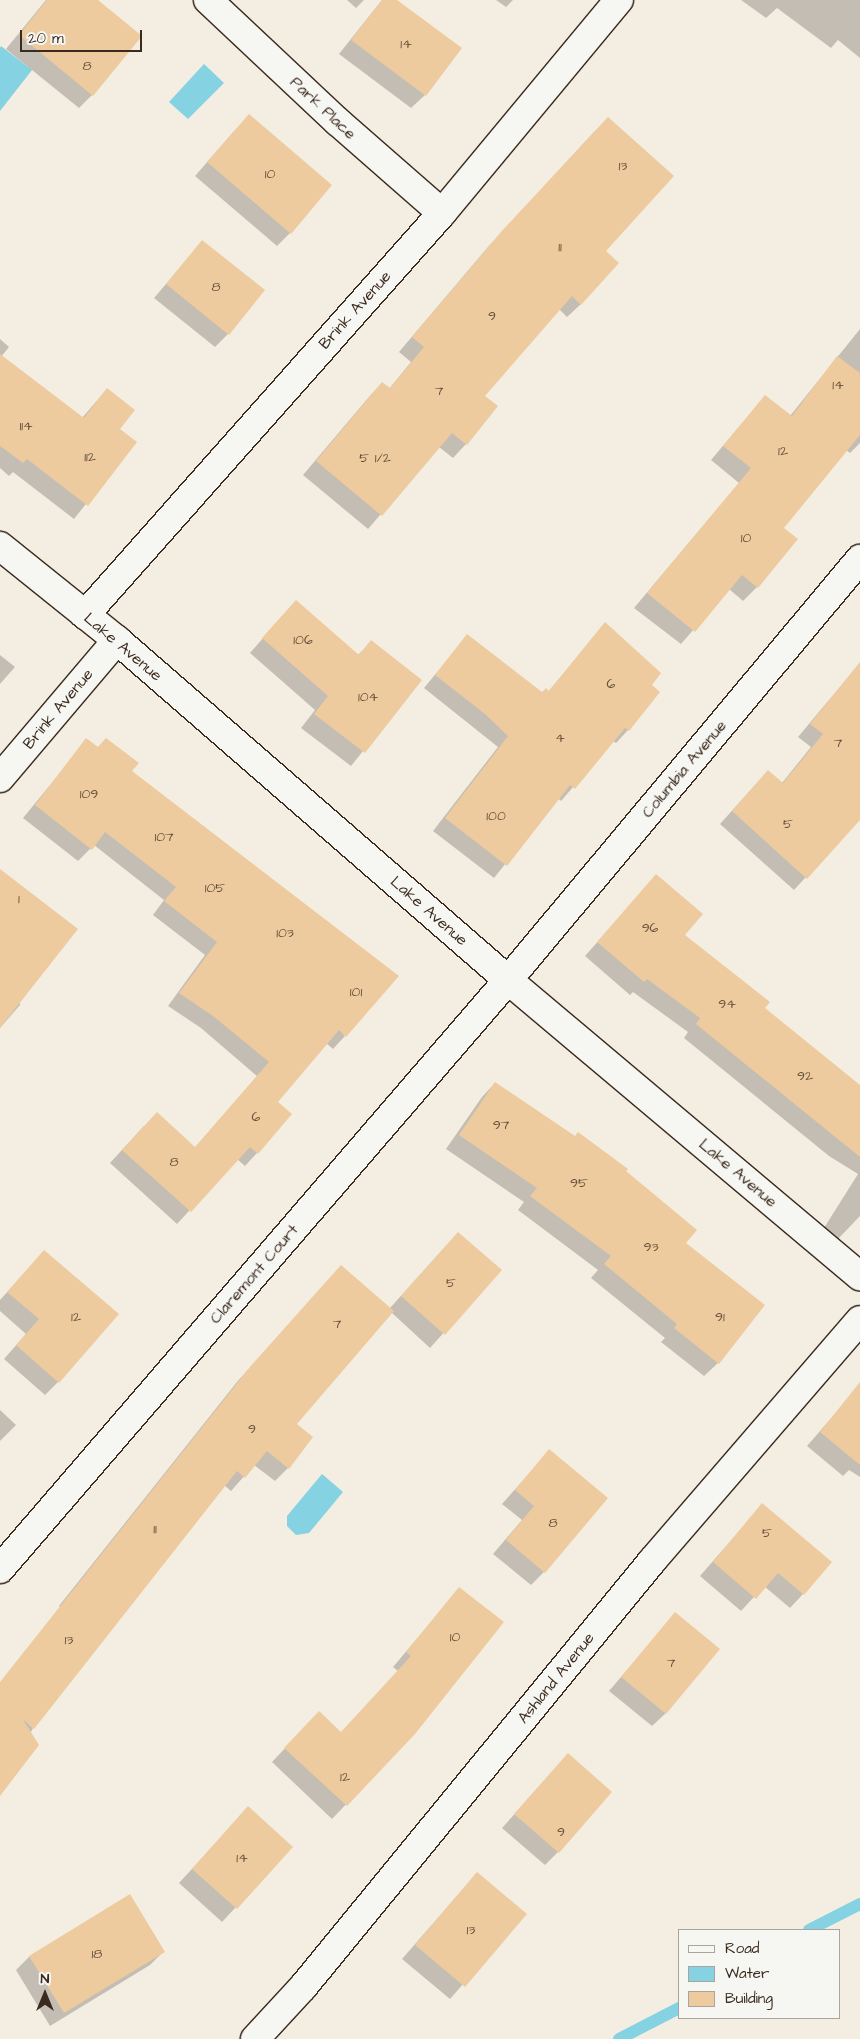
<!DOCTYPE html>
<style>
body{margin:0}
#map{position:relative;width:860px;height:2039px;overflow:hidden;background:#f4ede1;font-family:"Architects Daughter",sans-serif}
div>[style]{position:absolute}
.water>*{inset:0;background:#84d2e2}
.shadow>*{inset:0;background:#0003}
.stream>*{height:12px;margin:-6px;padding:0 6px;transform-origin:6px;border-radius:6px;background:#84d2e2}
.building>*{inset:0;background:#edcb9e}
.roads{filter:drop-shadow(1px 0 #3b2a1e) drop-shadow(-1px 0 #3b2a1e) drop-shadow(0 1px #3b2a1e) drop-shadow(0 -1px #3b2a1e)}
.street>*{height:28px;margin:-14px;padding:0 14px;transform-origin:14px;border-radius:14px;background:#f6f6f2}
span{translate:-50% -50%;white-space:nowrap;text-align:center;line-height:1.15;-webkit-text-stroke:4.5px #f6f6f2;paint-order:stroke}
.number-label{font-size:14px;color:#68523e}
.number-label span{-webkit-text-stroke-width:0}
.street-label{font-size:16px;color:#3b2a1e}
.legend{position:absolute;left:678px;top:1929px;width:162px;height:90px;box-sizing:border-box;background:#f6f6f2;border:1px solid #aba49d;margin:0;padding:6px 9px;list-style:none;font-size:15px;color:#3b2a1e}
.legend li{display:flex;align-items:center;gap:10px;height:25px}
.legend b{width:25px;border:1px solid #aba49d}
.north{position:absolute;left:20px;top:1969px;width:50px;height:50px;-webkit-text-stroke:4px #f6f6f2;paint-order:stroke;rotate:0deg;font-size:14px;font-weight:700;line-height:20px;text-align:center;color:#3b2a1e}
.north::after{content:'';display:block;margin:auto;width:18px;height:22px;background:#3b2a1e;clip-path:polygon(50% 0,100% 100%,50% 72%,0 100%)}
.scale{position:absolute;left:20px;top:30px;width:122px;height:22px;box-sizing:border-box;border:2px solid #3b2a1e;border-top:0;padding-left:6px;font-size:15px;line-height:18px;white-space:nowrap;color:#3b2a1e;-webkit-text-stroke:4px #f6f6f2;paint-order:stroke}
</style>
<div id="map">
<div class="water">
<i style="clip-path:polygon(1px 46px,32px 70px,0 111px,0 48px)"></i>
<i style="clip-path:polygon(204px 64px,224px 83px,188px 119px,169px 102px)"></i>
<i style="clip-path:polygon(322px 1474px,343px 1492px,309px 1533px,296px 1535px,287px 1526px,287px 1516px)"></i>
</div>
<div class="shadow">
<i style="clip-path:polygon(46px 0,96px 0,92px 95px,79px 108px,6px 49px)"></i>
<i style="clip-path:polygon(347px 0,364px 0,356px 8px)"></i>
<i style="clip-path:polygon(382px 0,395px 0,425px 95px,411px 108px,339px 54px)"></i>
<i style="clip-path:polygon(496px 0,513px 0,506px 7px)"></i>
<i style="clip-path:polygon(741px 0,860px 0,860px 58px,838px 40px,831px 48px,777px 8px,766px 18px)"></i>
<i style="clip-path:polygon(236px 129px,290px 233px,277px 246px,195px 176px)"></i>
<i style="clip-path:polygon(594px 132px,604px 251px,581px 304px,567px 317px,559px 309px,484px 396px,466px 444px,453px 458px,439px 447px,368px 529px,303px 475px,369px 397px,382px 383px,389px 389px,411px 362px,399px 352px,488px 247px)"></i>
<i style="clip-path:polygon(202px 242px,228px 334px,215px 347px,154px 298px)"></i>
<i style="clip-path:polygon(860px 329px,860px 443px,850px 453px,846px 450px,783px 528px,796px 539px,757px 587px,743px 601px,729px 589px,681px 644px,634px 608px,739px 483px,711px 460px,765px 396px,790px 416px)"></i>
<i style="clip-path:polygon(0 339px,9px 347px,1px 357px,82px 418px,107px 389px,118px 430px,135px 442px,74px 519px,13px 472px,9px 476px,0 468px)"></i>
<i style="clip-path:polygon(283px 615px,358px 655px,371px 642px,420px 680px,351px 766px,301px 728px,315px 710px,250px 653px)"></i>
<i style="clip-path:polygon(605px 624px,650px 685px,628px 730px,616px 743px,613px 741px,561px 801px,558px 798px,494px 878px,433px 831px,498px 747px,424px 688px,467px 636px,542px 693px,548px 692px)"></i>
<i style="clip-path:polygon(0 655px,15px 667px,0 684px)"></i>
<i style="clip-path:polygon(860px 663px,860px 818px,794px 890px,720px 824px,756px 784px,782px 783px,811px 747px,798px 737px)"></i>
<i style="clip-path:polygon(87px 740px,131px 772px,345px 1036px,333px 1049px,326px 1043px,277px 1102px,257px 1153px,245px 1166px,237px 1159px,177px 1224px,110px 1163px,144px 1126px,195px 1148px,257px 1076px,201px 1028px,168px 1006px,205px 955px,153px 915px,164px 900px,94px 845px,78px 861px,23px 818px)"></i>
<i style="clip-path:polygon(0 870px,20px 1005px,0 1028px)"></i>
<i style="clip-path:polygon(656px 876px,683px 935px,763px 1008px,860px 1086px,860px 1216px,838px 1239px,824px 1228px,858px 1174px,829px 1156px,684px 1038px,688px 1032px,633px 992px,630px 995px,585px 956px)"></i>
<i style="clip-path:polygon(495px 1083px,624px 1171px,685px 1243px,718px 1363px,704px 1376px,661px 1342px,665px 1338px,591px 1278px,598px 1270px,518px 1210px,524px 1202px,446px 1149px,482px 1097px)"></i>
<i style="clip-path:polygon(445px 1247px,500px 1270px,430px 1348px,391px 1312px,295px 1424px,288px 1468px,275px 1481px,254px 1465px,231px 1491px,224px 1485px,96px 1642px,59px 1606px,237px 1382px,328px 1280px,390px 1308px)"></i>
<i style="clip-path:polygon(44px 1252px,58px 1382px,45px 1395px,4px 1359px,26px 1334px,0 1311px,0 1300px)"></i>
<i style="clip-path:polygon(853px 1393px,860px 1399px,860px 1477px,849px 1470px,843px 1476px,807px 1446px)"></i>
<i style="clip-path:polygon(0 1410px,16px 1425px,0 1441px)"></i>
<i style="clip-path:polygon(549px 1451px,544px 1572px,531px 1585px,493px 1554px,522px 1520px,502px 1504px)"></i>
<i style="clip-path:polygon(762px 1505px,803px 1594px,790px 1608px,764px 1586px,741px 1611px,700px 1576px)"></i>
<i style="clip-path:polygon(459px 1589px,414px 1733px,332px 1819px,272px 1762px,306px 1726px,341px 1733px,398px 1671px,393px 1667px)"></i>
<i style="clip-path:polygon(675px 1614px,666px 1713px,652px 1726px,609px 1691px)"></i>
<i style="clip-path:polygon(0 1697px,33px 1728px,0 1794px)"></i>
<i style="clip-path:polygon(568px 1755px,558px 1852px,545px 1865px,502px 1828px)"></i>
<i style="clip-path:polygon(235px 1822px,292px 1847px,222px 1922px,179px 1883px)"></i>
<i style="clip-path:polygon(464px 1888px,525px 1914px,450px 1999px,402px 1959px)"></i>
<i style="clip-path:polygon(163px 1952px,150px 1965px,50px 2026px,16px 1970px,29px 1957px)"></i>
</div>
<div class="stream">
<i style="left:809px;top:1930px;width:57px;rotate:-27deg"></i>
<i style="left:619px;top:2039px;width:68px;rotate:-27.3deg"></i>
</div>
<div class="building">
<i style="clip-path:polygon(47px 0,98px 0,142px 36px,93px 96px,19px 35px)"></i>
<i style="clip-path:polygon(382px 0,397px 0,462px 48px,426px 96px,351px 40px)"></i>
<i style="clip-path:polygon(249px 114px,332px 185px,291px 234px,207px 162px)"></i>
<i style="clip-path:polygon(608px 117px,674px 176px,606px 251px,619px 263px,581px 305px,572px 296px,485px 396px,498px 406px,467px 445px,452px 433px,382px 516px,316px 461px,382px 382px,390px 388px,424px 347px,412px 337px,501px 232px)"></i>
<i style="clip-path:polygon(202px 240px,265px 290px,229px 335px,166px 284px)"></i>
<i style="clip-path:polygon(0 354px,84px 418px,107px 388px,135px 410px,120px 429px,137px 442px,88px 506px,27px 459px,23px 463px,0 446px)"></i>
<i style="clip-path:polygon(837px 356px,860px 373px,860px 435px,784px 528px,798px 539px,758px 588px,742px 575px,695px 632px,647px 593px,751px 468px,723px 446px,765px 395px,792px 416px)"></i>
<i style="clip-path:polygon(296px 600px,359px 655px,371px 640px,422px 680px,365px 753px,314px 714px,328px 696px,262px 638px)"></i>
<i style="clip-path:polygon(605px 622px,661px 673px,652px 685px,660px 692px,629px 731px,625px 728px,575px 789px,570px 785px,507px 866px,445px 818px,508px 736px,485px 714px,435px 675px,467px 634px,542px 692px,546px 688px,549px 691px)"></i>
<i style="clip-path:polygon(860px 662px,860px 820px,807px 879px,732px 811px,768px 770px,783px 783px,823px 734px,810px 724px)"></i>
<i style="clip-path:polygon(86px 738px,98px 747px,106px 738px,139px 763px,132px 771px,399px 976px,346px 1037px,339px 1030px,278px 1102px,292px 1114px,258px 1154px,250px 1147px,191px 1212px,122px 1150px,157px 1112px,195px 1147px,269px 1062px,213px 1016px,179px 993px,217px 942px,164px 901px,176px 887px,105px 832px,92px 850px,35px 805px)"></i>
<i style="clip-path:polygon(0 869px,78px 929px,0 1028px)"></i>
<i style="clip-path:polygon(656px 874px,703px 914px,685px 935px,770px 1002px,765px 1008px,860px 1085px,860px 1157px,696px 1024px,700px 1018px,647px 979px,644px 982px,597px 942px)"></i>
<i style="clip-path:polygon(495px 1082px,575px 1136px,578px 1132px,628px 1169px,626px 1171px,697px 1230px,686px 1243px,765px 1305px,719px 1364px,674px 1328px,677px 1324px,604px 1264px,611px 1256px,530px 1196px,537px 1188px,459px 1135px)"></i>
<i style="clip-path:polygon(458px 1232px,502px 1270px,445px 1335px,401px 1296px)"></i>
<i style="clip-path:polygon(44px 1250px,119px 1314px,59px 1383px,16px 1345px,39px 1319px,7px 1292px)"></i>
<i style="clip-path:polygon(341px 1265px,394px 1311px,297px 1424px,313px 1437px,289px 1469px,267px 1451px,245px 1478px,237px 1471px,34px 1729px,22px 1718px,39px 1745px,0 1796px,0 1682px,250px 1367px)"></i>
<i style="clip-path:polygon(860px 1382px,860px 1465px,820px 1432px)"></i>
<i style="clip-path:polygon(549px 1449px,608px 1498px,545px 1573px,506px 1540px,534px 1506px,515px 1490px)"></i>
<i style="clip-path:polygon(762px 1503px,832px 1562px,804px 1595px,778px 1573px,756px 1599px,713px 1562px)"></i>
<i style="clip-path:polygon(459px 1587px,504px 1622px,415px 1734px,347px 1806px,284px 1748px,319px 1711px,341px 1732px,411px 1656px,406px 1652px)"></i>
<i style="clip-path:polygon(675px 1612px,720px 1649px,666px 1714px,621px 1677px)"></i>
<i style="clip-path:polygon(568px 1753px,612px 1792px,559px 1853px,514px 1814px)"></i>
<i style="clip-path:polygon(248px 1806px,293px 1847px,237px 1909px,192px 1869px)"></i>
<i style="clip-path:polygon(477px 1872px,527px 1914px,465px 1987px,415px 1945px)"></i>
<i style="clip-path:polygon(130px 1894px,165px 1952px,64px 2013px,29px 1956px)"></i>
</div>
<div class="roads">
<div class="street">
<i style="left:208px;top:0;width:178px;rotate:43.2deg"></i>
<i style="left:338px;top:122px;width:138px;rotate:41.2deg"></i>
<i style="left:0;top:546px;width:150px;rotate:38.8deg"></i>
<i style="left:117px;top:640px;width:518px;rotate:41.01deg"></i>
<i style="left:508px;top:980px;width:460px;rotate:40.1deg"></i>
<i style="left:85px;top:615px;width:538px;rotate:-48.39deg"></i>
<i style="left:442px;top:213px;width:277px;rotate:-50.3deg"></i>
<i style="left:0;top:778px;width:181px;rotate:-49.7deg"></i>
<i style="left:0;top:1569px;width:778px;rotate:-49.22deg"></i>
<i style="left:508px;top:980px;width:549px;rotate:-50.1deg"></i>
<i style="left:255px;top:2039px;width:71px;rotate:-47.3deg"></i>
<i style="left:303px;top:1987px;width:551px;rotate:-50.67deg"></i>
<i style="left:652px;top:1561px;width:318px;rotate:-49.2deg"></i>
</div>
</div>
<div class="number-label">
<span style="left:406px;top:44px">14</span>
<span style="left:87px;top:66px">8</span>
<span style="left:623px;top:166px">13</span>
<span style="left:270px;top:174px">10</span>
<span style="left:560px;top:247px">11</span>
<span style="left:216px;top:287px">8</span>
<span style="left:492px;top:316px">9</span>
<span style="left:838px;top:385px">14</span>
<span style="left:439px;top:391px">7</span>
<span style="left:26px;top:426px">114</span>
<span style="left:783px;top:451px">12</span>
<span style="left:90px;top:457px">112</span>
<span style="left:375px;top:458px">5 1/2</span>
<span style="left:746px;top:538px">10</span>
<span style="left:303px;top:640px">106</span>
<span style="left:611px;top:684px">6</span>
<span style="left:368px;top:697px">104</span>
<span style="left:560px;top:738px">4</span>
<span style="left:838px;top:743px">7</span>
<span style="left:89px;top:794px">109</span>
<span style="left:496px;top:816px">100</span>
<span style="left:788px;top:824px">5</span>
<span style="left:164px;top:837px">107</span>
<span style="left:215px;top:888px">105</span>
<span style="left:19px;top:899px">1</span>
<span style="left:650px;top:928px">96</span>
<span style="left:285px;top:933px">103</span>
<span style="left:356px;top:992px">101</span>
<span style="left:727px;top:1004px">94</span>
<span style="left:805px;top:1076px">92</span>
<span style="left:256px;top:1117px">6</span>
<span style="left:501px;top:1125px">97</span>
<span style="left:174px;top:1162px">8</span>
<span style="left:579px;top:1183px">95</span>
<span style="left:651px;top:1247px">93</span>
<span style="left:451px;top:1283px">5</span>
<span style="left:76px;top:1317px">12</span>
<span style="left:720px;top:1317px">91</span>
<span style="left:337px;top:1324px">7</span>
<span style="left:252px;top:1429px">9</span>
<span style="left:553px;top:1523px">8</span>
<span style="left:155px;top:1529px">11</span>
<span style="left:767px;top:1533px">5</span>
<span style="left:455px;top:1637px">10</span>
<span style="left:69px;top:1640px">13</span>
<span style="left:671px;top:1663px">7</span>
<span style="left:345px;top:1777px">12</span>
<span style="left:561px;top:1832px">9</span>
<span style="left:242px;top:1858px">14</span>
<span style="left:471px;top:1930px">13</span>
<span style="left:97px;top:1954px">18</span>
</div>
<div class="street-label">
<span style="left:323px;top:108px;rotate:43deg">Park Place</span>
<span style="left:355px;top:310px;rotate:-48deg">Brink Avenue</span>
<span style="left:123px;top:647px;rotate:40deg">Lake Avenue</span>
<span style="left:58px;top:709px;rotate:-50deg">Brink Avenue</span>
<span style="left:684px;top:769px;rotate:-50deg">Columbia Avenue</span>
<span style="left:429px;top:911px;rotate:41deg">Lake Avenue</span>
<span style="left:738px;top:1173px;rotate:40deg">Lake Avenue</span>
<span style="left:254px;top:1274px;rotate:-49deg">Claremont Court</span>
<span style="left:556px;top:1678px;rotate:-51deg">Ashland Avenue</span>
</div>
<ul class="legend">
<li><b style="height:6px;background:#f6f6f2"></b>Road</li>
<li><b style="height:14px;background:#84d2e2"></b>Water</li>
<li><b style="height:14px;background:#edcb9e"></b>Building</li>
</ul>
<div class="north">N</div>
<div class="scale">20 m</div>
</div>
